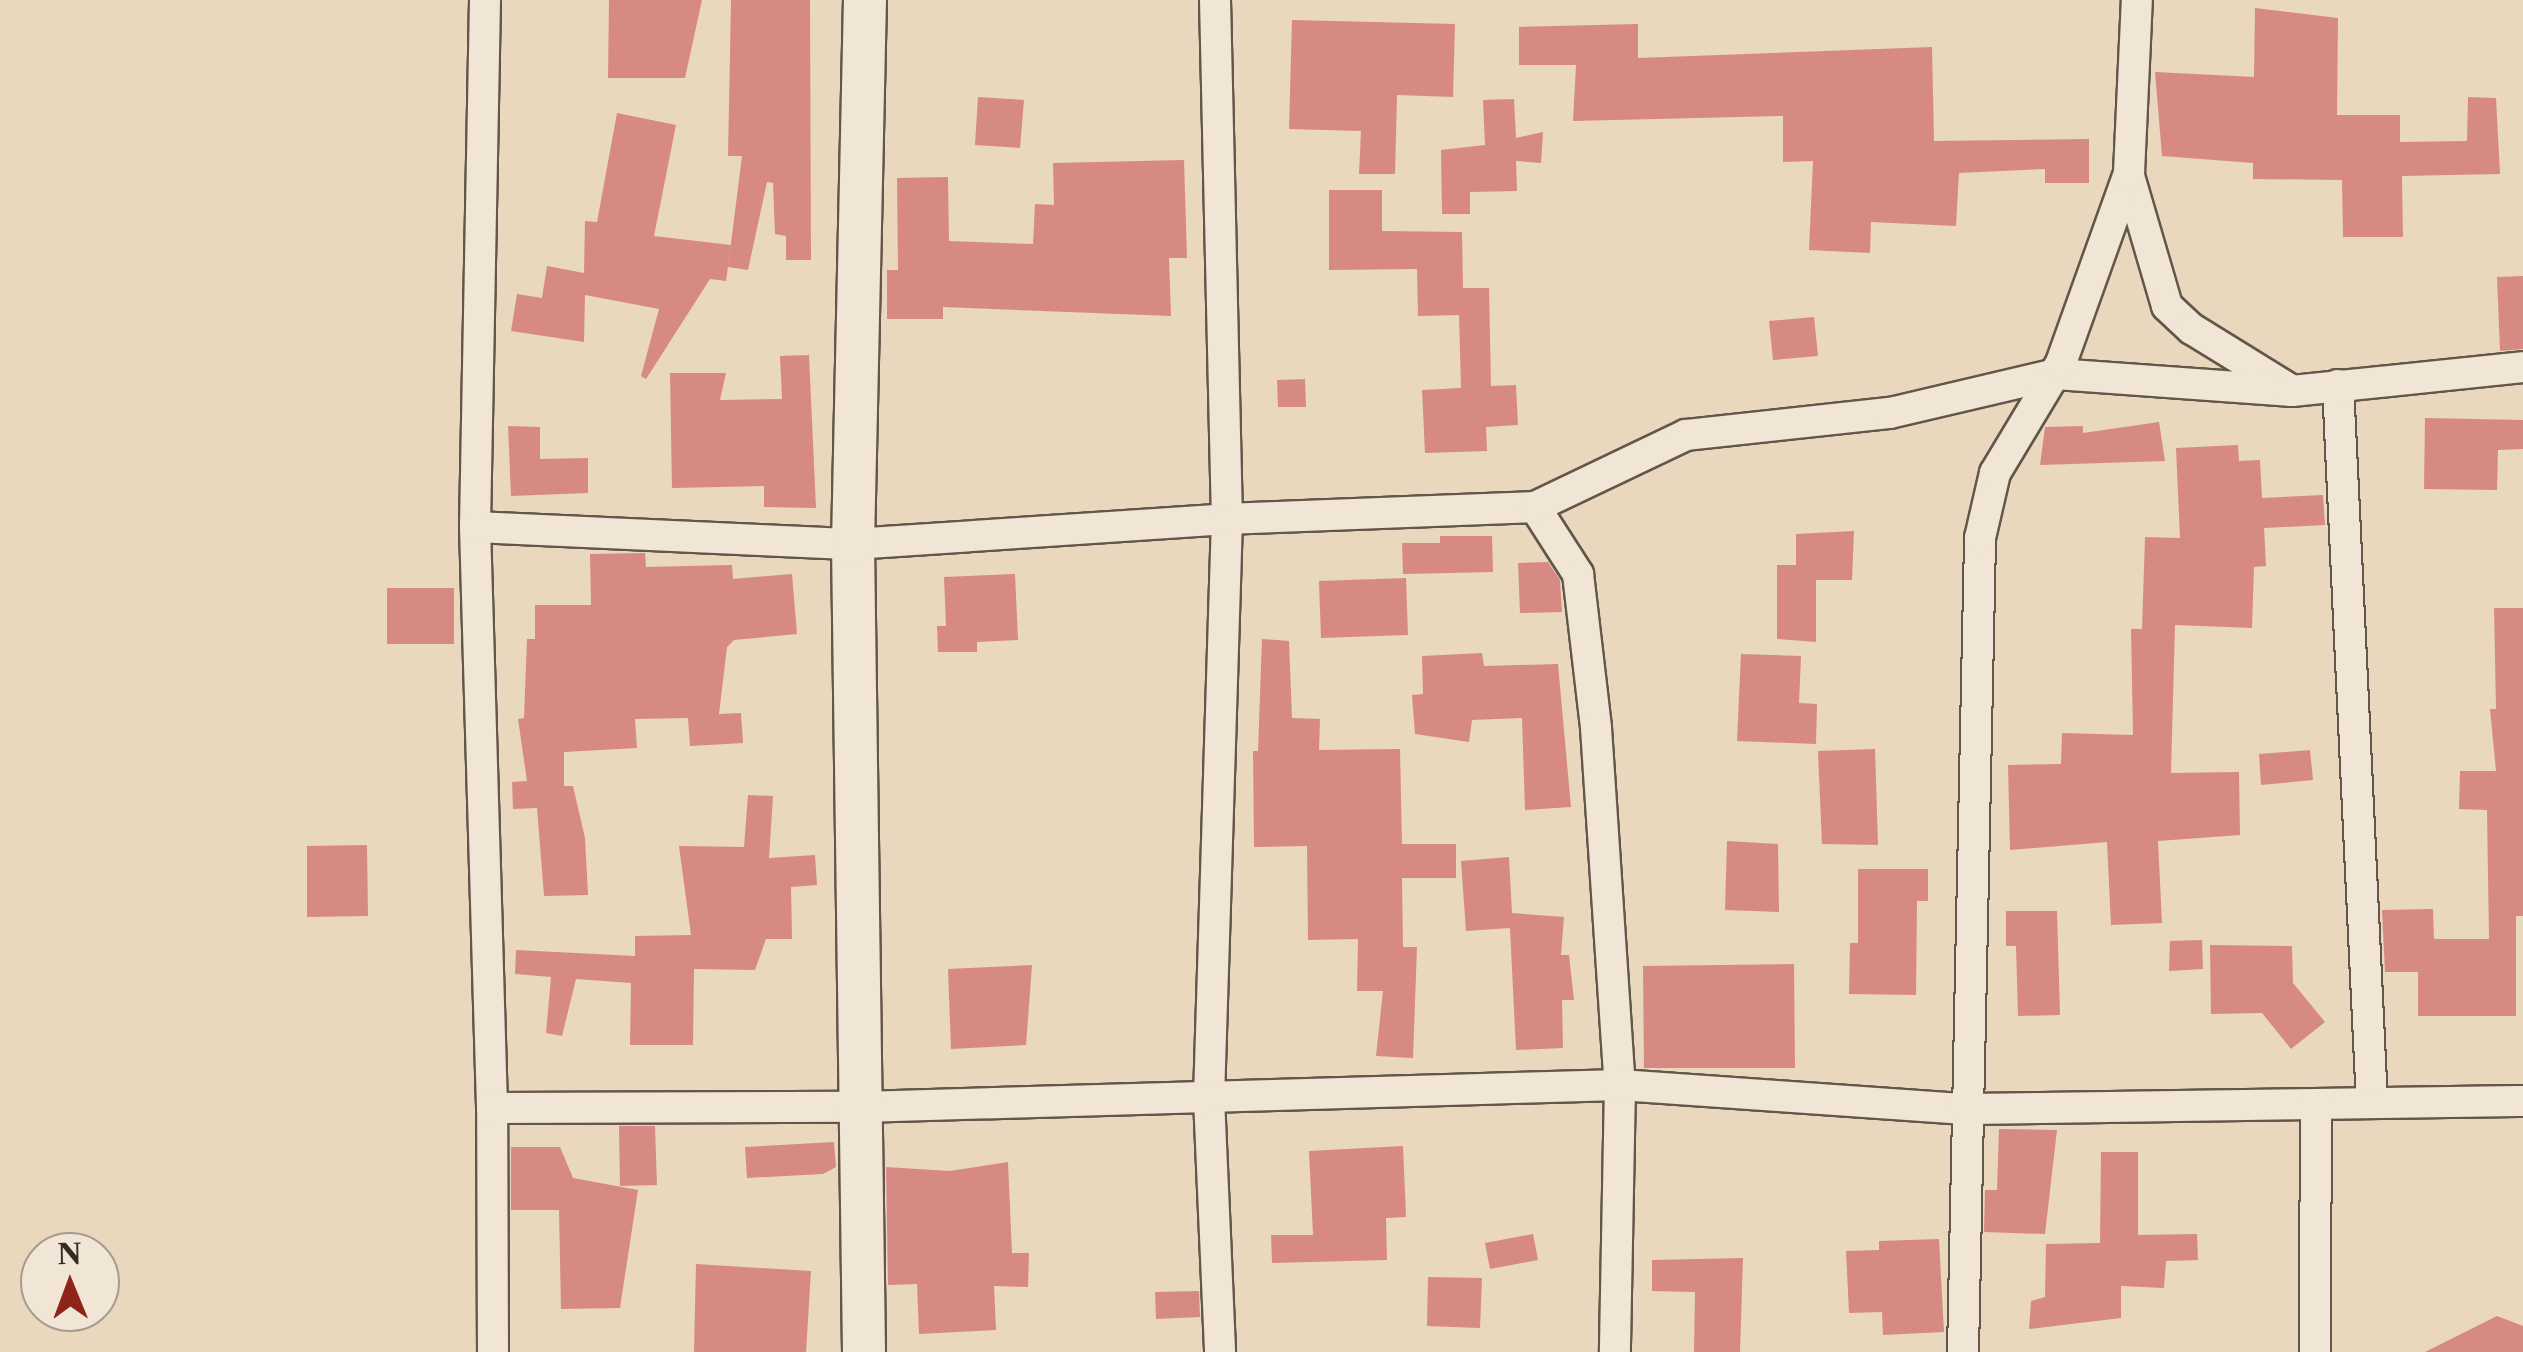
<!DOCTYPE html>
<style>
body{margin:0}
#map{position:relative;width:2523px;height:1352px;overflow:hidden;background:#e9d7be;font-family:"Libre Caslon Text",serif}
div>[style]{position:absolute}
.building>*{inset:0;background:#d78a83}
.roads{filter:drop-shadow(2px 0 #63564a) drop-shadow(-2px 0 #63564a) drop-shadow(0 2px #63564a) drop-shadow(0 -2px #63564a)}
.street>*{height:30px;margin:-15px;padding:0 15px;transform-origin:15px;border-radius:15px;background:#f1e5d5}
.secondary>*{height:42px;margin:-21px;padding:0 21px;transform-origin:21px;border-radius:21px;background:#f1e5d5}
span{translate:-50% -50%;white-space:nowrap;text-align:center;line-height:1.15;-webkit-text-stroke:8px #f1e5d5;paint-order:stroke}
.north{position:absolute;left:20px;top:1232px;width:100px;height:100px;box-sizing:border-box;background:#f1e5d5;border:2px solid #a69b8e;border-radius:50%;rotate:359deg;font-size:28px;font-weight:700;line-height:40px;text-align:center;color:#362b23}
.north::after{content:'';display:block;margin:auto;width:35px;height:45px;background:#8f2418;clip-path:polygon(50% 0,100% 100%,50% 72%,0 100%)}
</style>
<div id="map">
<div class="building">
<i style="clip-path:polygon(609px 0,702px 0,685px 78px,608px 78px)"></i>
<i style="clip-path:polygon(731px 0,810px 0,811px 260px,786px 260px,786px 236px,775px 234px,773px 183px,767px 182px,748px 270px,728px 267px,742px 156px,728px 156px)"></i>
<i style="clip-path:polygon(2255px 8px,2338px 18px,2337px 115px,2400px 115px,2400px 142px,2467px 141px,2468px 97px,2496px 98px,2500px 174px,2402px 176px,2403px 237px,2343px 237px,2342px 180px,2253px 179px,2253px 163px,2162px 156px,2155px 72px,2254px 77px)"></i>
<i style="clip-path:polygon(1292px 20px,1455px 24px,1453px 97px,1397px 95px,1395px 174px,1359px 174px,1361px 131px,1289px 129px)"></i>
<i style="clip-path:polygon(1638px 24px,1638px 58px,1932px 47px,1934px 141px,2089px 139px,2089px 183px,2045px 183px,2045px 169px,1959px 173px,1956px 226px,1871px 222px,1870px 253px,1809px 250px,1813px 161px,1783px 162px,1783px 116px,1573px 121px,1576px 65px,1519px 65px,1519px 27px)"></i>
<i style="clip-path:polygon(978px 97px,1024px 100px,1020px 148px,975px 145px)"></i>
<i style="clip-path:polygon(1514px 99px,1516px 138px,1543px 132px,1541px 163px,1516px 161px,1517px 191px,1470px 192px,1470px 214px,1442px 214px,1441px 150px,1485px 145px,1483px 100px)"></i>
<i style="clip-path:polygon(617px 113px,676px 125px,654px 236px,731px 245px,726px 281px,710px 279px,646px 379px,641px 376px,659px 309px,585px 295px,584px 342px,511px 331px,517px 294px,542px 298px,547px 266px,584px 273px,585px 221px,597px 222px)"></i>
<i style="clip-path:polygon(1184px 160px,1187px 258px,1169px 258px,1171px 316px,943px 307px,943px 319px,887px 319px,887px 270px,898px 270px,897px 178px,948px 177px,949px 241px,1033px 244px,1035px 204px,1054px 205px,1053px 163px)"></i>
<i style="clip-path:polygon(1329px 190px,1382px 190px,1382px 231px,1462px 232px,1463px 288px,1489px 288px,1491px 386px,1516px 385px,1518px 425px,1486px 427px,1487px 451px,1425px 453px,1422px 390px,1461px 388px,1459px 315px,1418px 316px,1417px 269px,1329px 270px)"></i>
<i style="clip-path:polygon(2523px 276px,2523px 349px,2500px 351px,2497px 277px)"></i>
<i style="clip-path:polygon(1814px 317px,1818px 356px,1773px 360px,1769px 321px)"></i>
<i style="clip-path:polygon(809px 355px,816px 508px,764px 507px,764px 486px,672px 488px,670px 373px,726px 373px,720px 400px,782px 399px,780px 356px)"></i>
<i style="clip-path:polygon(1305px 379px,1306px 407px,1278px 407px,1277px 380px)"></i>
<i style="clip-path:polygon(2425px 418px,2523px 420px,2523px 449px,2498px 450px,2497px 490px,2424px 489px)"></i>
<i style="clip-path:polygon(2159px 422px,2165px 461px,2040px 465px,2045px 427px,2083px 426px,2083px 433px)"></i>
<i style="clip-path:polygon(508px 426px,540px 427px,540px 459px,588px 458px,588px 493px,511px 496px)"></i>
<i style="clip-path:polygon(2238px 445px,2239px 461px,2260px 460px,2262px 498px,2323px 495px,2325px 525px,2264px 528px,2266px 566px,2254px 567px,2252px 628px,2175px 625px,2171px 773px,2239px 772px,2240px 835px,2158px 841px,2162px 923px,2111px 925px,2107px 842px,2010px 850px,2008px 765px,2061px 764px,2062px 733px,2133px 735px,2131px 629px,2142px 629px,2145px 537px,2180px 538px,2176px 448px)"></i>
<i style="clip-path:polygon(1854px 531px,1852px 580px,1816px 580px,1816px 642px,1777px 639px,1777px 565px,1796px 565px,1796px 534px)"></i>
<i style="clip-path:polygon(1440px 536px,1492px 536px,1493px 572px,1403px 574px,1402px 543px,1440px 543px)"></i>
<i style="clip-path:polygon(645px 553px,646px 567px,732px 565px,733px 579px,792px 574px,797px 634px,734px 640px,727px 647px,719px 714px,741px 713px,743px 743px,690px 746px,688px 718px,635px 719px,637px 748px,564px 752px,564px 786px,573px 786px,585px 838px,588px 895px,544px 896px,537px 808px,513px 809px,512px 782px,527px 781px,518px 719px,524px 718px,527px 639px,535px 639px,535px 605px,591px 605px,590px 554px)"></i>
<i style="clip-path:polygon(1548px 562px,1560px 580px,1562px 612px,1520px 613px,1518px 563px)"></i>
<i style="clip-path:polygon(1015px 574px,1018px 640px,977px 642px,977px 652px,938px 652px,937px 626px,946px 626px,944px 577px)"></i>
<i style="clip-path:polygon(1406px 578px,1408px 635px,1321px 638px,1319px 581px)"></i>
<i style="clip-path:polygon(387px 588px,454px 588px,454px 644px,387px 644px)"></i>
<i style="clip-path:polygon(2494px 608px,2523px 608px,2523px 916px,2516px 916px,2516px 1016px,2418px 1016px,2418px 972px,2385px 972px,2382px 910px,2433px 909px,2434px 939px,2489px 939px,2487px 810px,2459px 809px,2460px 771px,2496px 771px,2490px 709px,2496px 709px)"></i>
<i style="clip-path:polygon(1262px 639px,1289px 641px,1292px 718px,1320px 719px,1319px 750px,1400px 749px,1402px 844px,1456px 844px,1456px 878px,1402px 878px,1403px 947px,1417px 947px,1413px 1058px,1376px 1056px,1383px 991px,1357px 991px,1358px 939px,1308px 940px,1307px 846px,1254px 847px,1253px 751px,1258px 751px)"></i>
<i style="clip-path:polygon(1482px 653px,1484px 666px,1558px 664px,1571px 807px,1525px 810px,1522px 718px,1472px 720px,1469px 742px,1415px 734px,1412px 695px,1423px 694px,1422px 656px)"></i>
<i style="clip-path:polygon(1741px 654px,1801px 656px,1799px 703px,1817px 704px,1816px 744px,1737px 741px)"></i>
<i style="clip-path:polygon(1875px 749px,1878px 845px,1822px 844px,1818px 751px)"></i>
<i style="clip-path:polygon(2310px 750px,2313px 780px,2261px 785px,2259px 754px)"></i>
<i style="clip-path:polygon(748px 795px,773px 796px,769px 858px,815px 855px,817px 885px,791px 887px,792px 939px,766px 939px,755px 970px,694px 969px,693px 1045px,630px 1045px,631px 983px,576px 979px,562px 1036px,546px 1033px,551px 977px,515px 974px,516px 950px,635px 956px,635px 936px,691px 935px,679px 846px,744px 847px)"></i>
<i style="clip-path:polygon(1727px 841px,1778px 844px,1779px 912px,1725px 910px)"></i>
<i style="clip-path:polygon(367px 845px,368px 916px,307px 917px,307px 846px)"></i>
<i style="clip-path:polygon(1509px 857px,1512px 913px,1564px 917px,1561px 955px,1569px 955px,1574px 1000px,1562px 1000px,1563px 1048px,1516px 1050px,1510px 928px,1466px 931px,1461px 861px)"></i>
<i style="clip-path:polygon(1858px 869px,1928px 869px,1928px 901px,1917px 901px,1916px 995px,1849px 994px,1850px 943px,1858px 943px)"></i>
<i style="clip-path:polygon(2006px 911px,2057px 911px,2060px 1015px,2018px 1016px,2016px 946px,2006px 946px)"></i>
<i style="clip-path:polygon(2202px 940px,2203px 969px,2169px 971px,2170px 941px)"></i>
<i style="clip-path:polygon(2210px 945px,2292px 946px,2293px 983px,2325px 1022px,2291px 1049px,2262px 1013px,2211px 1014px)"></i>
<i style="clip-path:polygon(1794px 964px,1795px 1068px,1644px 1068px,1643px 966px)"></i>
<i style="clip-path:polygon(1032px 965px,1026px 1045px,951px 1049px,948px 969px)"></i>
<i style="clip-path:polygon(619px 1126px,655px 1126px,657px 1185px,620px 1186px)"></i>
<i style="clip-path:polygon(1999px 1129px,2057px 1130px,2045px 1234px,1984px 1232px,1985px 1190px,1997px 1190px)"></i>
<i style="clip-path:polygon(834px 1142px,836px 1167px,823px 1174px,747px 1178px,745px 1147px)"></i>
<i style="clip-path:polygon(1403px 1146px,1406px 1217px,1386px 1218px,1387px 1260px,1272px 1263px,1271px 1235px,1313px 1235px,1309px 1151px)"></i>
<i style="clip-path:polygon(511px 1147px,560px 1147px,573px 1178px,638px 1190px,620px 1308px,561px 1309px,559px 1210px,511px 1210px)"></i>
<i style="clip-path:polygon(2101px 1152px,2138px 1152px,2138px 1235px,2197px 1234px,2198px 1260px,2166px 1261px,2164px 1288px,2121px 1286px,2121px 1318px,2029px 1329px,2031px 1301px,2045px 1297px,2046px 1244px,2100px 1243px)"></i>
<i style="clip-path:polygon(1008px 1162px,1012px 1253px,1029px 1253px,1028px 1287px,994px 1286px,996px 1330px,919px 1334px,917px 1284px,888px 1285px,886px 1167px,950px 1171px)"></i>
<i style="clip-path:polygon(1533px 1234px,1538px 1260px,1490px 1269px,1485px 1243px)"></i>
<i style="clip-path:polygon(1939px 1239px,1944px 1332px,1883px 1335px,1882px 1312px,1849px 1313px,1846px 1251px,1879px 1250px,1879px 1241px)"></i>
<i style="clip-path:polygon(1743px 1258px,1740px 1352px,1694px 1352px,1695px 1292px,1652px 1291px,1652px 1260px)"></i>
<i style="clip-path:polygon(696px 1264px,811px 1271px,806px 1352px,694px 1352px)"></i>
<i style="clip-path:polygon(1428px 1277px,1482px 1278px,1480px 1328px,1427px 1326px)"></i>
<i style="clip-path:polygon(1199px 1291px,1200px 1317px,1156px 1319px,1155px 1292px)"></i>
<i style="clip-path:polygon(2497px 1316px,2523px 1326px,2523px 1352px,2425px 1352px)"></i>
</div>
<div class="roads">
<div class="street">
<i style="left:485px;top:0;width:527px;rotate:91.09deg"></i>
<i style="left:475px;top:527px;width:581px;rotate:88.32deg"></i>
<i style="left:1215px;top:0;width:519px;rotate:88.68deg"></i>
<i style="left:1227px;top:519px;width:579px;rotate:91.78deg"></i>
<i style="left:1209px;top:1098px;width:254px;rotate:87.5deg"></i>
<i style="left:2129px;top:176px;width:135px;rotate:73.7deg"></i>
<i style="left:2167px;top:306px;width:34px;rotate:43deg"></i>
<i style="left:2192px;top:329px;width:114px;rotate:31.7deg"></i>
<i style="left:2338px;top:385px;width:719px;rotate:87.29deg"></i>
<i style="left:1535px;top:507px;width:80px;rotate:57.3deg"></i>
<i style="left:1578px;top:574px;width:155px;rotate:83.3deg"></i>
<i style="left:1596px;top:728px;width:358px;rotate:86.2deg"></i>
<i style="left:1620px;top:1085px;width:267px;rotate:91.1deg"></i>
<i style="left:475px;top:527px;width:378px;rotate:2.6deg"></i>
<i style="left:853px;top:544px;width:375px;rotate:-3.8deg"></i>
<i style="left:1227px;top:519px;width:308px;rotate:-2.2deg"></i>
<i style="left:1535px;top:507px;width:167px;rotate:-25.5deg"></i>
<i style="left:1686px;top:435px;width:205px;rotate:-6.2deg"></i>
<i style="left:1890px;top:413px;width:171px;rotate:-13.2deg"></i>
<i style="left:2056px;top:374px;width:237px;rotate:4.1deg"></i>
<i style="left:2292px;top:391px;width:232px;rotate:-5.9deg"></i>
<i style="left:493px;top:1352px;width:244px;rotate:-90.2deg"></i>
<i style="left:492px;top:1108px;width:369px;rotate:-0.2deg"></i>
<i style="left:861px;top:1107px;width:759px;rotate:-1.66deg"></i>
<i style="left:1620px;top:1085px;width:346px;rotate:4deg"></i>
<i style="left:1965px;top:1109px;width:558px;rotate:-0.82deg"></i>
<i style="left:1963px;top:1352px;width:814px;rotate:-88.8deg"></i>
<i style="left:1980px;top:538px;width:67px;rotate:-77deg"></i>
<i style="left:1995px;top:473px;width:128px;rotate:-59deg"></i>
<i style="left:2061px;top:363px;width:202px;rotate:-70.3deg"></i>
<i style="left:2129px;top:173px;width:173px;rotate:-87.4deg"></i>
<i style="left:2315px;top:1352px;width:248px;rotate:-89.8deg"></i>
</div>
<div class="secondary">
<i style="left:864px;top:1352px;width:808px;rotate:-90.78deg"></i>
<i style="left:853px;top:544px;width:544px;rotate:-88.74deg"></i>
</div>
</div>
<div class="north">N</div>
</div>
